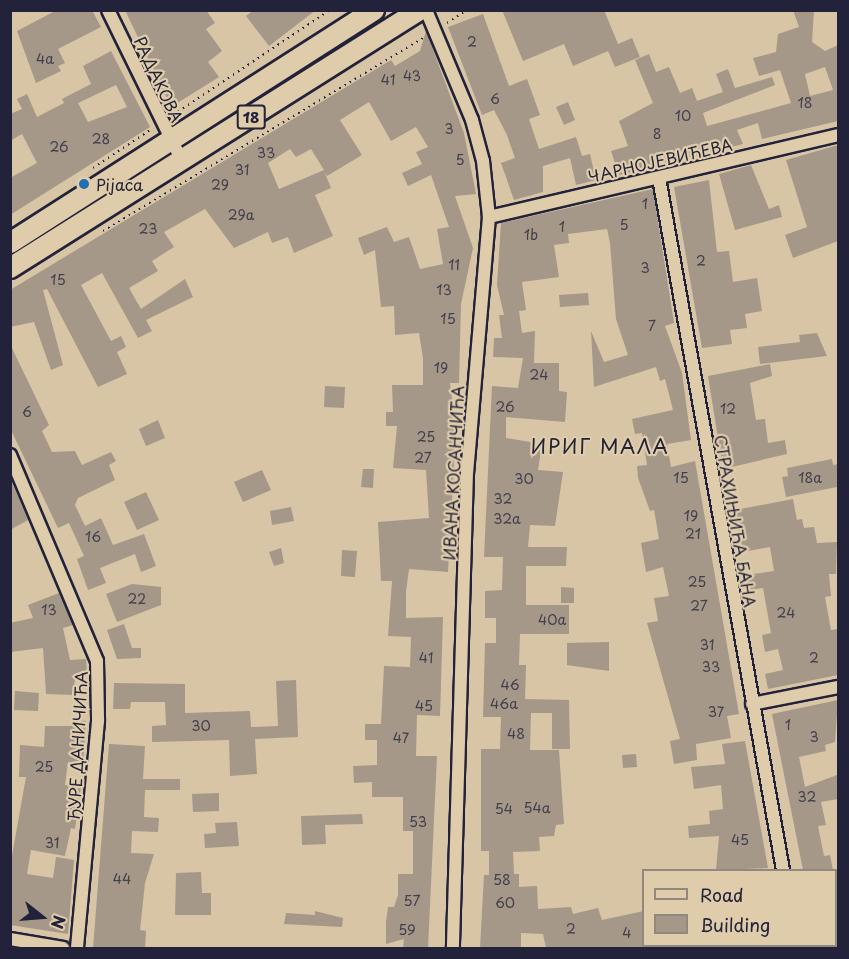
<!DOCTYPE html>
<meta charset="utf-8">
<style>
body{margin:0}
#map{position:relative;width:849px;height:959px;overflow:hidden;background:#d7c5a6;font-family:"Playpen Sans",sans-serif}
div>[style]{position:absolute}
.building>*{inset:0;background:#a59888}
.path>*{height:2px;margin-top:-1px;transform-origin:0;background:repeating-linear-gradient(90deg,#22223b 0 1.5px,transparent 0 6px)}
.roads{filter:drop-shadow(2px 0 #22223b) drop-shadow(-2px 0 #22223b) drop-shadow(0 2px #22223b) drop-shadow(0 -2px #22223b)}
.street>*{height:12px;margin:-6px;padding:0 6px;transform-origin:6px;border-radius:6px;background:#dfccaa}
.primary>*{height:20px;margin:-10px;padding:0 10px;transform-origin:10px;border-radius:10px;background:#dfccaa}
.dots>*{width:16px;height:16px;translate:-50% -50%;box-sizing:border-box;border:3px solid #dfccaa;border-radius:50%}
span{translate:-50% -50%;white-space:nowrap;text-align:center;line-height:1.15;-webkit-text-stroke:4.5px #dfccaa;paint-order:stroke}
.number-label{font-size:14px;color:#43404e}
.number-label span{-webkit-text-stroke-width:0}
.shield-label span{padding:2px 4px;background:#dfccaa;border:2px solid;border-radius:4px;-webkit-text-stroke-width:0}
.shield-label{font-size:15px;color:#22223b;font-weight:700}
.street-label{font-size:16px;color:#22223b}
.poi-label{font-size:16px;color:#22223b}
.left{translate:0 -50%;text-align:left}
.quarter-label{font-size:20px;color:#22223b;letter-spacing:1.5px}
.frame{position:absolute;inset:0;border:12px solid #22223b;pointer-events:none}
.legend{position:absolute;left:642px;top:869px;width:195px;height:78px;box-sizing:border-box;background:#dfccaa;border:2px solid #93887e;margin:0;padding:8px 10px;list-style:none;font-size:18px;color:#22223b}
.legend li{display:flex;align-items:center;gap:12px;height:30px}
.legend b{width:30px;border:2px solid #93887e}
.north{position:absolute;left:12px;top:887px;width:60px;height:60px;-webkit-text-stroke:4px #dfccaa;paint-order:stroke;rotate:107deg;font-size:16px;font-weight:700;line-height:24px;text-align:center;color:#22223b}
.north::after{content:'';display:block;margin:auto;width:21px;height:27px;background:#22223b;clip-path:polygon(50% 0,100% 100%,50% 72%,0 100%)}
</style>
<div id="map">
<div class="building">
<i style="clip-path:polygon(57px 10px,92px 10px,101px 27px,58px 49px,65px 63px,58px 66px,61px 71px,36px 83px,17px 31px)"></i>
<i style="clip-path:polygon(125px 10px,206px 10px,215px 23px,206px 29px,222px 51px,208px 62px,219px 77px,171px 107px)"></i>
<i style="clip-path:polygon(254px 10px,316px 10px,269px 46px,246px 16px)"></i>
<i style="clip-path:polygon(502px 10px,604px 10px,618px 44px,632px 38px,640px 57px,615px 67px,608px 51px,573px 66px,564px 44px,523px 61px)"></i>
<i style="clip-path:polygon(evenodd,793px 10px,814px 10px,812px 42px,825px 51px,838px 45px,838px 121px,762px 139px,758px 123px,737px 130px,743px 144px,619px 175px,611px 151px,628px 146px,619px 121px,653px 103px,635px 60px,649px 54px,656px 72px,669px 67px,680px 93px,692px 88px,697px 101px,723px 92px,716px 74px,728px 69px,735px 88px,772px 77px,775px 85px,703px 113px,707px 126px,791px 103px,780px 70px,759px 76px,753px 58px,776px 52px,778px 34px,799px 27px,793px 10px,825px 67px,833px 90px,810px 96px,805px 74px,825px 67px)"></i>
<i style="clip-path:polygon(483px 14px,509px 86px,527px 79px,540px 115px,529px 119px,539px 149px,576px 137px,582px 156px,590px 154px,596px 180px,576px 185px,570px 158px,543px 166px,543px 192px,514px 200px,501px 163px,515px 158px,507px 135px,494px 110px,482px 115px,448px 27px)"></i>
<i style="clip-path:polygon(evenodd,426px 31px,464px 133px,476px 194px,455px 196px,473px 248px,461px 304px,459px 383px,450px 383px,456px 430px,448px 572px,409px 569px,406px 592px,406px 618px,443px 617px,440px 716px,417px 715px,416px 756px,437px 756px,428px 948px,403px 948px,404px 939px,386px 944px,386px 922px,388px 907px,394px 907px,398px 895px,398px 874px,413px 874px,413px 831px,403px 831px,403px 797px,372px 797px,372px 782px,354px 783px,353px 766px,377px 765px,377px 740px,365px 740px,365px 724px,381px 724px,384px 666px,410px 667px,411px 637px,388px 636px,392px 581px,381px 581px,378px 522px,429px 518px,426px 470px,393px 468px,397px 426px,386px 426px,386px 412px,393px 412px,392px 385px,423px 385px,423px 358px,419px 333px,395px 335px,394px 306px,381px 307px,375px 250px,364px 255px,358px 238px,387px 227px,394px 242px,409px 237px,420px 269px,443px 264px,437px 229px,449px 227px,431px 175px,408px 186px,402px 173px,422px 164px,416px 152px,428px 147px,416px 127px,391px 141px,369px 102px,340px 120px,362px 155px,327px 176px,324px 171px,331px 188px,315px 195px,333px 236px,294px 253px,288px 237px,272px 243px,268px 232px,234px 248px,205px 209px,164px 232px,174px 247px,152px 261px,158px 271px,129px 288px,141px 309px,185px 279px,193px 297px,146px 320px,152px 331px,138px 338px,102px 273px,81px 285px,111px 341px,121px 336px,126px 347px,117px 352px,127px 374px,98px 387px,47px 289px,43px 290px,63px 365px,51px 370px,34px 322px,10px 327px,10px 290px,391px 60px,395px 66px,420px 51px,426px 31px,290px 149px,296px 157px,311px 149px,324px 170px,279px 189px,268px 163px,290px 149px)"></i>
<i style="clip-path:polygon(evenodd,111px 51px,150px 127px,10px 215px,10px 178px,37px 163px,22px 134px,10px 141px,10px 114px,22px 109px,17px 99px,27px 94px,37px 117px,64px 103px,62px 99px,91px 84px,83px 66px,111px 51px,116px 85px,127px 107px,88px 122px,78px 103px,116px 85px)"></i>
<i style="clip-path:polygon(568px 102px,575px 120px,564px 125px,556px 107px)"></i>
<i style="clip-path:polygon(838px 145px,838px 241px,793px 258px,785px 235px,807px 227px,786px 160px)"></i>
<i style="clip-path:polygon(751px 165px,769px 209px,779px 205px,782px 217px,735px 230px,719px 174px)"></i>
<i style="clip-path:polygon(709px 180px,717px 252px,729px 251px,733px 282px,757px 278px,762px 311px,745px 314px,747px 328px,730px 330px,732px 344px,702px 348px,674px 187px)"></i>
<i style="clip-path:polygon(653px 189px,674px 323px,665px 326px,682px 373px,691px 440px,667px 444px,671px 467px,695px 461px,739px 714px,727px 716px,731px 738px,696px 744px,697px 760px,674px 764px,670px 741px,680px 739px,647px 623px,658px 621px,654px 598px,669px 596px,663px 567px,646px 572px,641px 543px,659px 539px,654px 510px,650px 511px,638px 478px,637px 466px,647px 465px,642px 433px,635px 434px,632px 419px,673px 410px,665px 379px,660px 381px,656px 367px,594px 387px,591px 331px,604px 362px,628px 355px,616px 319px,610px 243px,607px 229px,568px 234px,569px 243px,554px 245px,559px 277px,522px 282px,526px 310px,519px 311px,522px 333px,535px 331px,534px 363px,559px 363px,559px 391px,567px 392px,565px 422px,506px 417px,506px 438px,542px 444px,538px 470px,563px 472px,555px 526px,530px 525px,528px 547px,567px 547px,566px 566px,526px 566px,526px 605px,569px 605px,569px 634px,520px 634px,519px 665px,526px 665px,525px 699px,569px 700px,570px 749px,552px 749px,552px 713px,531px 713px,530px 750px,559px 750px,564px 824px,556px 825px,554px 836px,539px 837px,540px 851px,513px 852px,514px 874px,519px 874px,519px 887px,537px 886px,538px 909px,571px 907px,573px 914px,598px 908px,602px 920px,644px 911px,644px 948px,546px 948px,543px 934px,521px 933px,521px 948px,480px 948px,484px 875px,489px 875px,489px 851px,481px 851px,481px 749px,500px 749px,501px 717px,483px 717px,485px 643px,496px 643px,496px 618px,485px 618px,485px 591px,502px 590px,503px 557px,484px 557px,492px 386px,518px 388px,523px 358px,493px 357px,494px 338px,502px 338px,499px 315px,504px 315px,497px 285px,501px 223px)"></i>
<i style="clip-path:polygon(588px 293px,589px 305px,560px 307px,559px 295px)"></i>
<i style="clip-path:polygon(817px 333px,827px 356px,760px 364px,758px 347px,800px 342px,799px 335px)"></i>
<i style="clip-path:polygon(10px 344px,49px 425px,42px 431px,52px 452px,75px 451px,82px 465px,111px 452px,116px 461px,109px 465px,115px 480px,78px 498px,75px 505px,85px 526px,101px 518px,113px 545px,144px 534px,156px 566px,141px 572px,135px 554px,100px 568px,106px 583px,88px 590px,77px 559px,84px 556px,69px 523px,58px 528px,10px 428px)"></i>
<i style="clip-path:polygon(770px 364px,772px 376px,750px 383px,756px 420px,765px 419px,768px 443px,785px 440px,787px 454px,723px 469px,708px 376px)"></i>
<i style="clip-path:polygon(325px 386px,345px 387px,344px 408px,324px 407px)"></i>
<i style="clip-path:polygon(158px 420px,165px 438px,146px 446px,139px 429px)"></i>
<i style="clip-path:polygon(832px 459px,833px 465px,838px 464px,837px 487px,786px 497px,782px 477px,788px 476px,787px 468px)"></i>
<i style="clip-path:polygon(363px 469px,374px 469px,373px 488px,361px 487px)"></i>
<i style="clip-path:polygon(262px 470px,271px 490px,243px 502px,234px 482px)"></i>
<i style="clip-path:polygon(10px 478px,28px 520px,10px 530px)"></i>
<i style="clip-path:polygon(146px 492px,159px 520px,137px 530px,124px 502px)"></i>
<i style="clip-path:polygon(793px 499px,797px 520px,802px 519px,804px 528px,814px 527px,817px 543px,837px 542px,836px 574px,829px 574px,831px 596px,825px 597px,831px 630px,838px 629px,838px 675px,768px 689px,765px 674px,783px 670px,778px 649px,765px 652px,762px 635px,771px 633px,763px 588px,749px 590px,746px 575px,774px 571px,770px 547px,743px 552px,735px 510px)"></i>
<i style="clip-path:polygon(291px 507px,294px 521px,272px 525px,270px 511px)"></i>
<i style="clip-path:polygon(281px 548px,284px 563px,274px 566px,269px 552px)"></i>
<i style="clip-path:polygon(342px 550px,357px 551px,355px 577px,341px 576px)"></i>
<i style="clip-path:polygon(132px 584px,161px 587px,161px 605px,117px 622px,106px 594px)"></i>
<i style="clip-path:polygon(561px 587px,574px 588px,574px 603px,561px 603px)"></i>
<i style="clip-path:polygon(59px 593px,73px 625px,63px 628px,70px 660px,86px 659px,87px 675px,75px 676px,74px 695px,46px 694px,43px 648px,10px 652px,10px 623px,33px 618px,28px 605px)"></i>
<i style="clip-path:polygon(124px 624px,132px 648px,141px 648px,141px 658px,117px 659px,107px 630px)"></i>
<i style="clip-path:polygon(609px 642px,609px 671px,567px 665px,567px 643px)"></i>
<i style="clip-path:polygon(296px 680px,298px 737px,255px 739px,257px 774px,230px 776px,229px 740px,152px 742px,152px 726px,166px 725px,165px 702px,131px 702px,130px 709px,113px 709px,114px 683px,185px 684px,185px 713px,250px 711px,251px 727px,278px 726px,276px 681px)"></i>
<i style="clip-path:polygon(15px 691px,39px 693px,38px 711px,14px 710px)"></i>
<i style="clip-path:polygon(838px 700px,835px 742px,825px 745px,826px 751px,799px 757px,805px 787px,837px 775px,838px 799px,821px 802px,826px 825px,818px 826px,824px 856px,830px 855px,833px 870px,803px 870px,772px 714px)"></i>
<i style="clip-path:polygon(72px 720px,86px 721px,83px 764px,68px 762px,65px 785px,81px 787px,75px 829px,71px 828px,65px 856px,31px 850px,27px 874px,53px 878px,56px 857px,74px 860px,68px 934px,10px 925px,10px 867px,26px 777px,19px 777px,20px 745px,44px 747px,45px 726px,71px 726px)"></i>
<i style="clip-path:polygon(745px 741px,768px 868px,716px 870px,719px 836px,689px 838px,688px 826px,710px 824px,709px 811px,723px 809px,721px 785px,694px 789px,691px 767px,725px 764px,722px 744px)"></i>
<i style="clip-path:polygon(109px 744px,145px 746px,143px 779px,180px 779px,180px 790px,145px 790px,144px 817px,159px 818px,158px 832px,132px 831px,131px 853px,154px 854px,145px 883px,140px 930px,146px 931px,145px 948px,93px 948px)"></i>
<i style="clip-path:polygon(636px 754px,637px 767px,623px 768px,622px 755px)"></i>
<i style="clip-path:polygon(219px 793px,219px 811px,193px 812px,192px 794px)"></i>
<i style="clip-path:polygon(362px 814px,363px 824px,325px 825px,326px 844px,302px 845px,301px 816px)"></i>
<i style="clip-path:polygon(237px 822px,239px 846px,205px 848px,204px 834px,216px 833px,215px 823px)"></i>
<i style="clip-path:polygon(201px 872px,202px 893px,211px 893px,211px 915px,175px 915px,176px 873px)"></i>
<i style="clip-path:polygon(315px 911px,343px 918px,342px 927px,284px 924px,286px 913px,315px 915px)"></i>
</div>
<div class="path">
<i style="left:447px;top:23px;width:24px;rotate:-33deg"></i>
<i style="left:173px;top:115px;width:189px;rotate:-33.8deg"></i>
<i style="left:93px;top:168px;width:72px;rotate:-33.7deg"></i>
<i style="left:103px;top:231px;width:375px;rotate:-31.1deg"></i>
</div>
<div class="roads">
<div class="street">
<i style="left:108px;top:10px;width:168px;rotate:63.9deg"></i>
<i style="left:426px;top:10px;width:119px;rotate:67.3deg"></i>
<i style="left:472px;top:120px;width:42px;rotate:75deg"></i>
<i style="left:483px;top:161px;width:56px;rotate:83.9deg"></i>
<i style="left:489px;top:217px;width:256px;rotate:94.9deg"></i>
<i style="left:467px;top:472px;width:476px;rotate:91.7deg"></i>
<i style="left:659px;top:178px;width:703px;rotate:79.84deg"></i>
<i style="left:489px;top:217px;width:359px;rotate:-13.2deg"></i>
<i style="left:10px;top:455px;width:224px;rotate:67.1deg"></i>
<i style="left:97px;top:661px;width:60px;rotate:89deg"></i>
<i style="left:98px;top:721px;width:228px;rotate:95.3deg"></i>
<i style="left:752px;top:704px;width:88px;rotate:-11.2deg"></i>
<i style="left:836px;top:932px;width:2px;rotate:-27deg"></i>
<i style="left:10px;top:939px;width:54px;rotate:9.6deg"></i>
<i style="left:770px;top:948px;width:12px;rotate:-9deg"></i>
</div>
<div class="primary">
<i style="left:10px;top:243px;width:432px;rotate:-32.6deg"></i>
<i style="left:10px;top:268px;width:484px;rotate:-32.2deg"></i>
</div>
</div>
<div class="dots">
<i style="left:84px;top:184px;background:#1f6fb2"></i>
</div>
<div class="number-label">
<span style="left:472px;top:42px">2</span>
<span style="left:45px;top:59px">4a</span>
<span style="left:412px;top:76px">43</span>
<span style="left:388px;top:80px">41</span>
<span style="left:495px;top:99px">6</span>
<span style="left:805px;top:103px">18</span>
<span style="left:683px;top:116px">10</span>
<span style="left:449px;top:129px">3</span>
<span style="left:657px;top:134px">8</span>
<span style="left:101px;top:139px">28</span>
<span style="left:59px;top:147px">26</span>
<span style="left:266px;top:153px">33</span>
<span style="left:460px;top:160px">5</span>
<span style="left:242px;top:170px">31</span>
<span style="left:220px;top:185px">29</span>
<span style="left:645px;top:204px">1</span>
<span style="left:241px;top:215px">29a</span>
<span style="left:624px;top:225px">5</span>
<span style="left:562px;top:227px">1</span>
<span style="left:148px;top:229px">23</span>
<span style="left:531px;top:235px">1b</span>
<span style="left:701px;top:261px">2</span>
<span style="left:454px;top:265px">11</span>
<span style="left:645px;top:268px">3</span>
<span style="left:58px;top:280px">15</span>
<span style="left:444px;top:290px">13</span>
<span style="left:448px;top:319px">15</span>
<span style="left:652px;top:326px">7</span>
<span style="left:441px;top:368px">19</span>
<span style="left:539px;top:375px">24</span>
<span style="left:505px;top:407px">26</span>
<span style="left:728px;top:409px">12</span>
<span style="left:27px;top:412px">6</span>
<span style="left:426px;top:437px">25</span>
<span style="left:423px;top:458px">27</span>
<span style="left:681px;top:478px">15</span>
<span style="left:810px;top:478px">18a</span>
<span style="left:524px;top:479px">30</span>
<span style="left:503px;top:499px">32</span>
<span style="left:691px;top:516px">19</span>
<span style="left:507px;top:519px">32a</span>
<span style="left:693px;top:534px">21</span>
<span style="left:93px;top:537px">16</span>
<span style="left:697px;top:582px">25</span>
<span style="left:137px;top:599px">22</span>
<span style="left:699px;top:606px">27</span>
<span style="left:49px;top:610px">13</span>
<span style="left:786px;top:613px">24</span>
<span style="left:552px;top:620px">40a</span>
<span style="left:707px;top:645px">31</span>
<span style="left:426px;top:658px">41</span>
<span style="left:814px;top:658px">2</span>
<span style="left:711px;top:667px">33</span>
<span style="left:510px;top:685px">46</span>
<span style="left:504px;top:704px">46a</span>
<span style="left:424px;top:706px">45</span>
<span style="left:716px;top:712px">37</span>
<span style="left:788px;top:725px">1</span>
<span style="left:201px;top:726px">30</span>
<span style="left:516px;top:734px">48</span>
<span style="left:814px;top:737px">3</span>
<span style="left:401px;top:738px">47</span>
<span style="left:44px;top:767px">25</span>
<span style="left:807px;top:797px">32</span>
<span style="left:537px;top:808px">54a</span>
<span style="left:504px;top:809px">54</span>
<span style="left:418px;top:822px">53</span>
<span style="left:740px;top:840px">45</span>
<span style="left:52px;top:843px">31</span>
<span style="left:122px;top:879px">44</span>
<span style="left:502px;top:880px">58</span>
<span style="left:412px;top:901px">57</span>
<span style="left:505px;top:903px">60</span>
<span style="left:571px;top:929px">2</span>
<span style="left:407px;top:930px">59</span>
<span style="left:627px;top:933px">4</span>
</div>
<div class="shield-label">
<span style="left:251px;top:117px">18</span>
</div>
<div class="street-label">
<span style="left:159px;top:79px;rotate:65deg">РАДАКОВА</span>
<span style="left:660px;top:160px;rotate:-13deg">ЧАРНОЈЕВИЋЕВА</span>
<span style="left:453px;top:473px;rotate:-87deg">ИВАНА КОСАНЧИЋА</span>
<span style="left:736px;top:521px;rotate:80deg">СТРАХИЊИЋА БАНА</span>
<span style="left:77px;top:746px;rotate:-87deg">ЂУРЕ ДАНИЧИЋА</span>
</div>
<div class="poi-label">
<span class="left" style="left:96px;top:184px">Pijaca</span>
</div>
<div class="quarter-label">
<span style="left:600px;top:446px">ИРИГ МАЛА</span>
</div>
<div class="frame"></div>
<ul class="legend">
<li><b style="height:8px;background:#dfccaa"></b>Road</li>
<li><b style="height:16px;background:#a59888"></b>Building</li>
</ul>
<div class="north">N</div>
</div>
